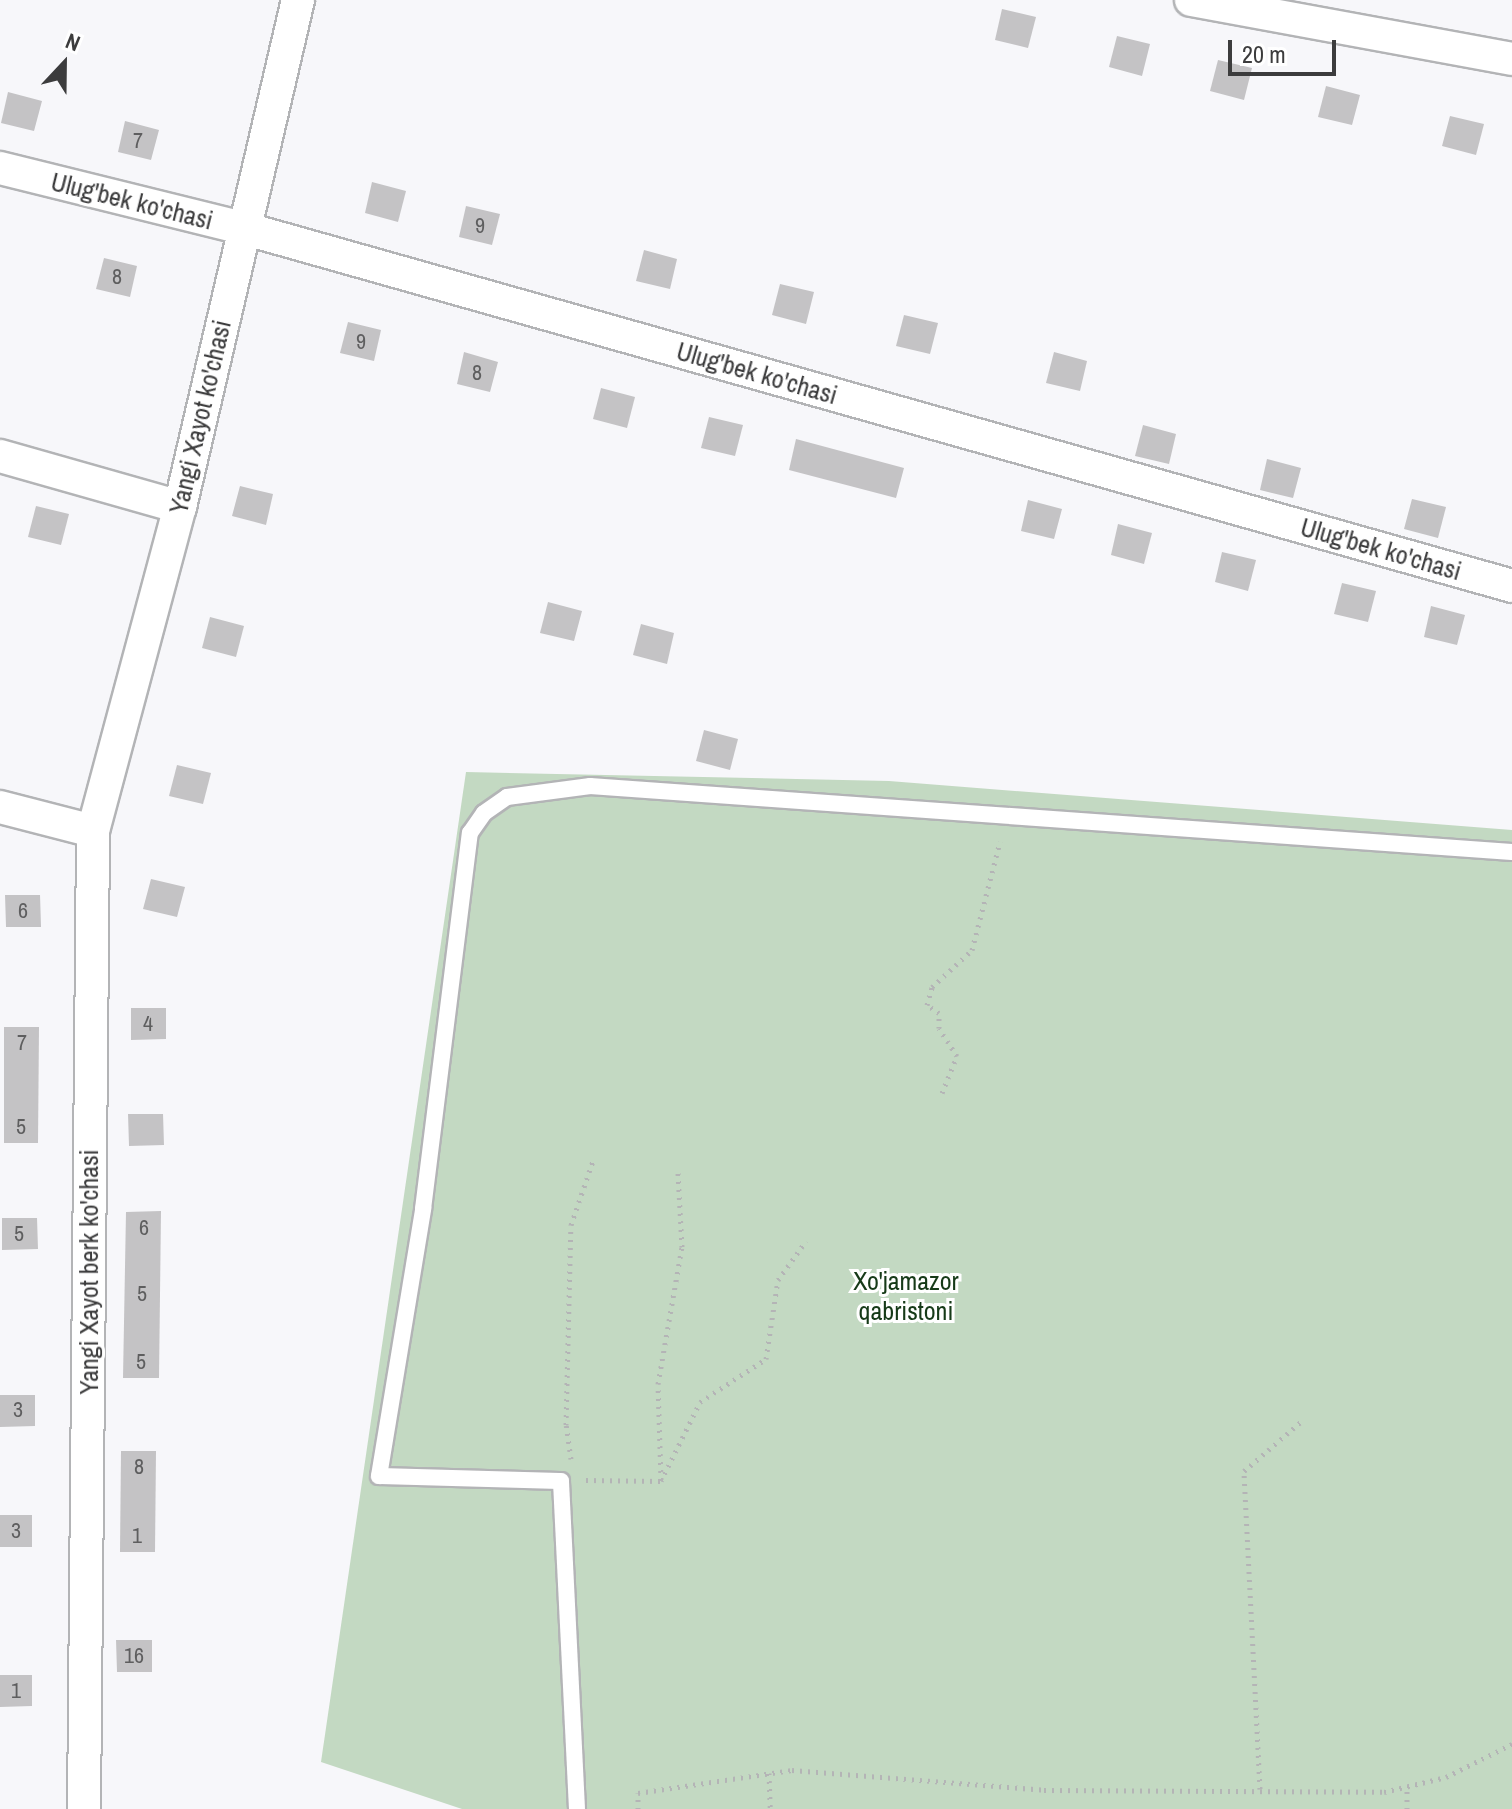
<!DOCTYPE html>
<style>
body{margin:0}
#map{position:relative;width:1512px;height:1809px;overflow:hidden;background:#f7f7fa;font-family:"Archivo Narrow",sans-serif}
div>[style]{position:absolute}
.green>*{inset:0;background:#c3d9c2}
.building>*{inset:0;background:#c4c3c5}
.path>*{height:5px;margin-top:-2.5px;transform-origin:0;background:repeating-linear-gradient(90deg,#b4b4b6 0 2px,transparent 0 8px)}
.roads{filter:drop-shadow(2px 0 #b3b4b6) drop-shadow(-2px 0 #b3b4b6) drop-shadow(0 2px #b3b4b6) drop-shadow(0 -2px #b3b4b6)}
.lane>*{height:16px;margin:-8px;padding:0 8px;transform-origin:8px;border-radius:8px;background:#fff}
.street>*{height:32px;margin:-16px;padding:0 16px;transform-origin:16px;border-radius:16px;background:#fff}
span{translate:-50% -50%;white-space:nowrap;text-align:center;line-height:1.15;-webkit-text-stroke:6px #fff;paint-order:stroke}
.number-label{font-size:22px;color:#5e5e5f}
.number-label span{-webkit-text-stroke-width:0}
.street-label{font-size:26px;color:#3c3c3d}
.park-label{font-size:26px;color:#163a18}
.north{position:absolute;left:24px;top:24px;width:80px;height:80px;-webkit-text-stroke:6px #fff;paint-order:stroke;rotate:22deg;font-size:22px;font-weight:700;line-height:32px;text-align:center;color:#3c3c3d}
.north::after{content:'';display:block;margin:auto;width:28px;height:36px;background:#3c3c3d;clip-path:polygon(50% 0,100% 100%,50% 72%,0 100%)}
.scale{position:absolute;left:1228px;top:40px;width:108px;height:36px;box-sizing:border-box;border:4px solid #3c3c3d;border-top:0;padding-left:10px;font-size:24px;line-height:28px;white-space:nowrap;color:#3c3c3d;-webkit-text-stroke:6px #fff;paint-order:stroke}
</style>
<div id="map">
<div class="green">
<i style="clip-path:polygon(466px 772px,889px 781px,1512px 830px,1512px 1809px,462px 1809px,321px 1762px)"></i>
</div>
<div class="building">
<i style="clip-path:polygon(1002px 9px,1036px 17px,1028px 48px,995px 40px)"></i>
<i style="clip-path:polygon(1117px 36px,1150px 44px,1142px 76px,1109px 67px)"></i>
<i style="clip-path:polygon(1218px 60px,1252px 68px,1244px 100px,1210px 91px)"></i>
<i style="clip-path:polygon(1326px 86px,1360px 95px,1352px 125px,1318px 117px)"></i>
<i style="clip-path:polygon(8px 92px,42px 101px,34px 131px,1px 123px)"></i>
<i style="clip-path:polygon(1450px 116px,1484px 124px,1476px 155px,1442px 146px)"></i>
<i style="clip-path:polygon(125px 121px,159px 130px,151px 160px,118px 152px)"></i>
<i style="clip-path:polygon(372px 182px,406px 191px,398px 222px,365px 213px)"></i>
<i style="clip-path:polygon(466px 206px,500px 214px,492px 245px,459px 237px)"></i>
<i style="clip-path:polygon(644px 250px,677px 259px,670px 289px,636px 281px)"></i>
<i style="clip-path:polygon(104px 258px,137px 266px,130px 297px,96px 289px)"></i>
<i style="clip-path:polygon(780px 284px,814px 292px,806px 324px,772px 315px)"></i>
<i style="clip-path:polygon(904px 315px,938px 323px,930px 354px,896px 346px)"></i>
<i style="clip-path:polygon(348px 322px,381px 330px,374px 361px,340px 353px)"></i>
<i style="clip-path:polygon(464px 352px,498px 362px,490px 392px,457px 384px)"></i>
<i style="clip-path:polygon(1054px 352px,1087px 361px,1080px 391px,1046px 383px)"></i>
<i style="clip-path:polygon(601px 388px,635px 397px,627px 428px,593px 419px)"></i>
<i style="clip-path:polygon(709px 417px,743px 425px,735px 456px,701px 448px)"></i>
<i style="clip-path:polygon(1143px 425px,1176px 434px,1169px 464px,1135px 456px)"></i>
<i style="clip-path:polygon(796px 439px,904px 468px,896px 498px,789px 470px)"></i>
<i style="clip-path:polygon(1267px 459px,1301px 468px,1293px 498px,1260px 490px)"></i>
<i style="clip-path:polygon(240px 486px,273px 494px,266px 525px,232px 516px)"></i>
<i style="clip-path:polygon(1412px 499px,1446px 507px,1438px 538px,1404px 529px)"></i>
<i style="clip-path:polygon(1028px 500px,1062px 509px,1054px 539px,1021px 531px)"></i>
<i style="clip-path:polygon(36px 506px,69px 514px,61px 545px,28px 537px)"></i>
<i style="clip-path:polygon(1118px 524px,1152px 533px,1144px 564px,1111px 555px)"></i>
<i style="clip-path:polygon(1222px 552px,1256px 560px,1248px 591px,1215px 582px)"></i>
<i style="clip-path:polygon(1342px 583px,1376px 591px,1368px 622px,1334px 614px)"></i>
<i style="clip-path:polygon(548px 602px,582px 611px,574px 641px,540px 633px)"></i>
<i style="clip-path:polygon(1431px 606px,1465px 615px,1457px 645px,1424px 637px)"></i>
<i style="clip-path:polygon(210px 617px,244px 626px,236px 657px,202px 648px)"></i>
<i style="clip-path:polygon(641px 624px,674px 633px,667px 664px,633px 655px)"></i>
<i style="clip-path:polygon(704px 730px,738px 739px,730px 770px,696px 761px)"></i>
<i style="clip-path:polygon(177px 765px,211px 773px,203px 804px,169px 796px)"></i>
<i style="clip-path:polygon(151px 879px,185px 887px,177px 917px,143px 909px)"></i>
<i style="clip-path:polygon(5px 895px,40px 895px,41px 927px,6px 927px)"></i>
<i style="clip-path:polygon(131px 1008px,166px 1008px,166px 1039px,131px 1040px)"></i>
<i style="clip-path:polygon(4px 1027px,39px 1027px,38px 1143px,4px 1143px)"></i>
<i style="clip-path:polygon(128px 1114px,163px 1114px,164px 1145px,129px 1146px)"></i>
<i style="clip-path:polygon(161px 1211px,159px 1378px,123px 1378px,126px 1212px)"></i>
<i style="clip-path:polygon(2px 1218px,37px 1218px,38px 1249px,2px 1250px)"></i>
<i style="clip-path:polygon(0 1395px,35px 1395px,35px 1426px,0 1427px)"></i>
<i style="clip-path:polygon(121px 1451px,156px 1451px,155px 1552px,120px 1552px)"></i>
<i style="clip-path:polygon(0 1515px,32px 1515px,32px 1547px,0 1547px)"></i>
<i style="clip-path:polygon(116px 1640px,152px 1640px,152px 1672px,117px 1672px)"></i>
<i style="clip-path:polygon(0 1675px,32px 1675px,32px 1706px,0 1707px)"></i>
</div>
<div class="path">
<i style="left:942px;top:1093px;width:40px;rotate:-68deg"></i>
<i style="left:957px;top:1056px;width:33px;rotate:-123deg"></i>
<i style="left:939px;top:1028px;width:15px;rotate:-90deg"></i>
<i style="left:939px;top:1013px;width:14px;rotate:-146deg"></i>
<i style="left:927px;top:1005px;width:19px;rotate:-74deg"></i>
<i style="left:932px;top:987px;width:54px;rotate:-42.8deg"></i>
<i style="left:972px;top:950px;width:112px;rotate:-75.5deg"></i>
<i style="left:571px;top:1459px;width:34px;rotate:-98deg"></i>
<i style="left:566px;top:1425px;width:200px;rotate:-88.6deg"></i>
<i style="left:571px;top:1225px;width:71px;rotate:-71.1deg"></i>
<i style="left:586px;top:1480px;width:75px;rotate:0.8deg"></i>
<i style="left:661px;top:1481px;width:88px;rotate:-63.7deg"></i>
<i style="left:700px;top:1402px;width:79px;rotate:-33.1deg"></i>
<i style="left:766px;top:1359px;width:80px;rotate:-81.4deg"></i>
<i style="left:778px;top:1280px;width:48px;rotate:-54.3deg"></i>
<i style="left:661px;top:1480px;width:96px;rotate:-91.8deg"></i>
<i style="left:658px;top:1384px;width:139px;rotate:-80.1deg"></i>
<i style="left:682px;top:1247px;width:75px;rotate:-93.1deg"></i>
<i style="left:769px;top:1773px;width:36px;rotate:88deg"></i>
<i style="left:1260px;top:1789px;width:318px;rotate:-92.9deg"></i>
<i style="left:1244px;top:1471px;width:77px;rotate:-40.8deg"></i>
<i style="left:638px;top:1809px;width:16px;rotate:-90deg"></i>
<i style="left:638px;top:1793px;width:156px;rotate:-8.5deg"></i>
<i style="left:792px;top:1770px;width:253px;rotate:4.5deg"></i>
<i style="left:1044px;top:1790px;width:340px;rotate:0.3deg"></i>
<i style="left:1384px;top:1792px;width:64px;rotate:-13.6deg"></i>
<i style="left:1446px;top:1777px;width:74px;rotate:-26.6deg"></i>
<i style="left:1407px;top:1809px;width:23px;rotate:-90deg"></i>
</div>
<div class="roads">
<div class="lane">
<i style="left:577px;top:1809px;width:328px;rotate:-92.8deg"></i>
<i style="left:561px;top:1481px;width:182px;rotate:-178.4deg"></i>
<i style="left:379px;top:1476px;width:271px;rotate:-80.6deg"></i>
<i style="left:423px;top:1209px;width:379px;rotate:-82.9deg"></i>
<i style="left:470px;top:833px;width:24px;rotate:-55deg"></i>
<i style="left:484px;top:813px;width:28px;rotate:-35deg"></i>
<i style="left:507px;top:797px;width:84px;rotate:-7.5deg"></i>
<i style="left:590px;top:786px;width:924px;rotate:4.09deg"></i>
</div>
<div class="street">
<i style="left:1191px;top:0;width:326px;rotate:10.4deg"></i>
<i style="left:0;top:168px;width:250px;rotate:13.9deg"></i>
<i style="left:243px;top:228px;width:1319px;rotate:15.75deg"></i>
<i style="left:0;top:456px;width:187px;rotate:15.8deg"></i>
<i style="left:0;top:807px;width:96px;rotate:14.5deg"></i>
<i style="left:84px;top:1809px;width:978px;rotate:-89.47deg"></i>
<i style="left:93px;top:831px;width:335px;rotate:-75deg"></i>
<i style="left:180px;top:507px;width:521px;rotate:-76.9deg"></i>
</div>
</div>
<div class="number-label">
<span style="left:138px;top:141px">7</span>
<span style="left:480px;top:226px">9</span>
<span style="left:117px;top:277px">8</span>
<span style="left:361px;top:342px">9</span>
<span style="left:477px;top:373px">8</span>
<span style="left:23px;top:911px">6</span>
<span style="left:148px;top:1024px">4</span>
<span style="left:22px;top:1043px">7</span>
<span style="left:21px;top:1127px">5</span>
<span style="left:144px;top:1228px">6</span>
<span style="left:19px;top:1234px">5</span>
<span style="left:142px;top:1294px">5</span>
<span style="left:141px;top:1362px">5</span>
<span style="left:18px;top:1410px">3</span>
<span style="left:139px;top:1467px">8</span>
<span style="left:16px;top:1531px">3</span>
<span style="left:137px;top:1536px">1</span>
<span style="left:134px;top:1656px">16</span>
<span style="left:16px;top:1691px">1</span>
</div>
<div class="street-label">
<span style="left:132px;top:201px;rotate:14deg">Ulug'bek ko'chasi</span>
<span style="left:757px;top:373px;rotate:16deg">Ulug'bek ko'chasi</span>
<span style="left:200px;top:417px;rotate:-77deg">Yangi Xayot ko'chasi</span>
<span style="left:1381px;top:549px;rotate:16deg">Ulug'bek ko'chasi</span>
<span style="left:89px;top:1272px;rotate:-90deg">Yangi Xayot berk ko'chasi</span>
</div>
<div class="park-label">
<span style="left:906px;top:1296px">Xo'jamazor<br>qabristoni</span>
</div>
<div class="north">N</div>
<div class="scale">20 m</div>
</div>
